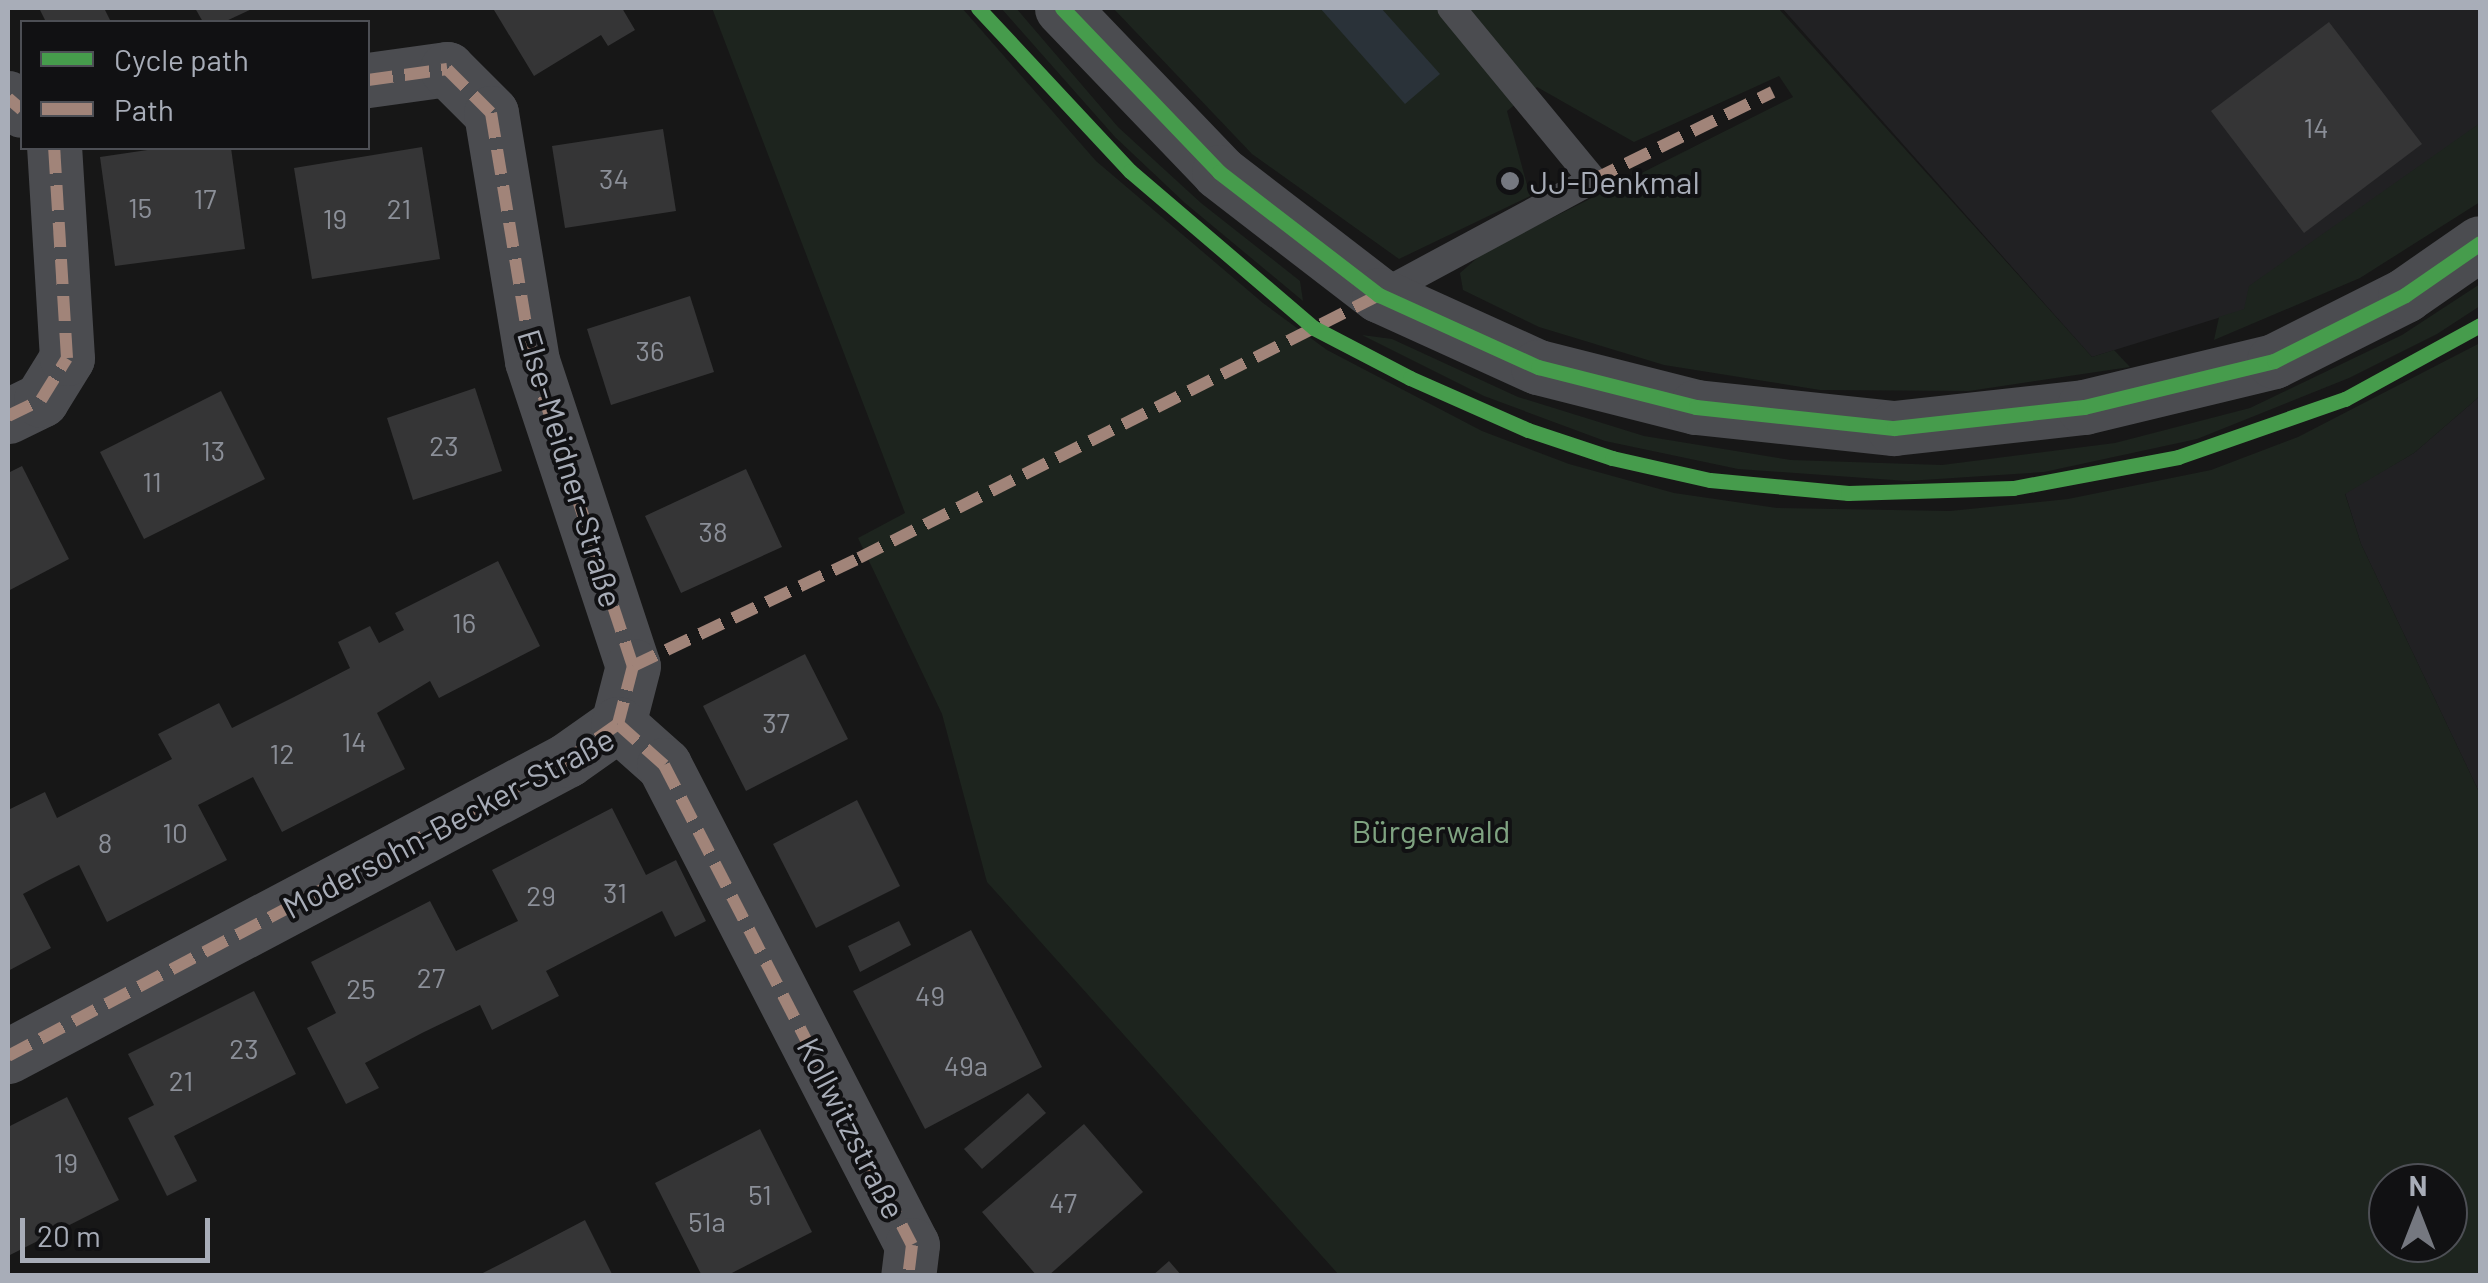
<!DOCTYPE html>
<meta charset="utf-8">
<style>
body{margin:0}
#map{position:relative;width:2488px;height:1283px;overflow:hidden;background:#171717;font-family:Barlow,sans-serif}
div>[style]{position:absolute}
.built>*{inset:0;background:#212123}
.green>*{inset:0;background:#1d241e}
.water>*{inset:0;background:#2a3239}
.building>*{inset:0;background:#353536}
.service>*{height:28px;margin:-14px;padding:0 14px;transform-origin:14px;border-radius:14px;background:#4b4c50}
.minor>*{height:55px;margin:-27.5px;padding:0 27.5px;transform-origin:27.5px;border-radius:27.5px;background:#4b4c50}
.quiet>*{height:12px;margin-top:-6px;transform-origin:0;background:repeating-linear-gradient(90deg,#a18479 0 25px,transparent 0 37px)}
.cycleway>*{height:15px;margin:-7.5px;padding:0 7.5px;transform-origin:7.5px;border-radius:7.5px;background:#469c4c}
.dots>*{width:28px;height:28px;translate:-50% -50%;box-sizing:border-box;border:5px solid #111113;border-radius:50%}
span{translate:-50% -50%;white-space:nowrap;text-align:center;line-height:1.15;-webkit-text-stroke:8px #111113;paint-order:stroke}
.number-label{font-size:28px;color:#8b8f98}
.number-label span{-webkit-text-stroke-width:0}
.poi-label{font-size:32px;color:#a8adb8}
.left{translate:0 -50%;text-align:left}
.street-label{font-size:32px;color:#a8adb8}
.park-label{font-size:32px;color:#7fa381}
.frame{position:absolute;inset:0;border:10px solid #a8adb8;pointer-events:none}
.legend{position:absolute;left:20px;top:20px;width:350px;height:130px;box-sizing:border-box;background:#111113;border:2px solid #4d4f55;margin:0;padding:12px 18px;list-style:none;font-size:30px;color:#a8adb8}
.legend li{display:flex;align-items:center;gap:20px;height:50px}
.legend b{width:50px;border:2px solid #4d4f55}
.north{position:absolute;left:2368px;top:1163px;width:100px;height:100px;box-sizing:border-box;background:#111113;border:2px solid #4d4f55;border-radius:50%;rotate:0deg;font-size:28px;font-weight:700;line-height:40px;text-align:center;color:#a8adb8}
.north::after{content:'';display:block;margin:auto;width:35px;height:45px;background:#757880;clip-path:polygon(50% 0,100% 100%,50% 72%,0 100%)}
.scale{position:absolute;left:20px;top:1218px;width:190px;height:45px;box-sizing:border-box;border:5px solid #a8adb8;border-top:0;padding-left:12px;font-size:30px;line-height:35px;white-space:nowrap;color:#a8adb8;-webkit-text-stroke:8px #111113;paint-order:stroke}
</style>
<div id="map">
<div class="built">
<i style="clip-path:polygon(1782px 8px,2480px 8px,2480px 135px,2244px 310px,2092px 357px)"></i>
<i style="clip-path:polygon(2480px 396px,2480px 794px,2361px 544px,2345px 493px,2414px 453px)"></i>
</div>
<div class="green">
<i style="clip-path:polygon(evenodd,712px 8px,962px 8px,1096px 161px,1263px 303px,1327px 350px,1482px 431px,1569px 464px,1674px 493px,1777px 508px,1950px 511px,2068px 499px,2211px 470px,2298px 437px,2480px 343px,2480px 396px,2414px 453px,2345px 494px,2361px 544px,2480px 794px,2480px 1275px,1339px 1275px,987px 882px,942px 714px,858px 538px,905px 513px,712px 8px,2388px 1183px,2448px 1183px,2448px 1243px,2388px 1243px,2388px 1183px)"></i>
<i style="clip-path:polygon(1001px 8px,1016px 8px,1118px 127px,1201px 203px,1300px 281px,1303px 301px,1185px 203px,1115px 137px)"></i>
<i style="clip-path:polygon(1113px 8px,1778px 8px,2092px 357px,2114px 350px,2130px 367px,1969px 391px,1820px 390px,1664px 365px,1539px 327px,1463px 290px,1460px 273px,1484px 252px,1793px 97px,1779px 76px,1634px 142px,1537px 87px,1507px 111px,1530px 196px,1399px 259px,1252px 154px)"></i>
<i style="clip-path:polygon(2480px 123px,2480px 202px,2360px 278px,2214px 340px,2219px 317px,2244px 309px,2249px 286px)"></i>
<i style="clip-path:polygon(2480px 284px,2480px 306px,2437px 334px,2349px 378px,2197px 439px,2044px 472px,1907px 481px,1738px 469px,1605px 441px,1484px 396px,1362px 335px,1392px 339px,1518px 397px,1644px 436px,1791px 460px,1942px 465px,2115px 443px,2250px 408px,2402px 335px)"></i>
</div>
<div class="water">
<i style="clip-path:polygon(1320px 8px,1381px 8px,1440px 74px,1405px 104px)"></i>
</div>
<div class="building">
<i style="clip-path:polygon(39px 8px,104px 8px,111px 22px,46px 22px)"></i>
<i style="clip-path:polygon(195px 8px,254px 8px,224px 22px,203px 22px)"></i>
<i style="clip-path:polygon(498px 8px,622px 8px,635px 30px,608px 46px,601px 35px,534px 76px,494px 10px)"></i>
<i style="clip-path:polygon(2329px 22px,2422px 144px,2304px 233px,2211px 111px)"></i>
<i style="clip-path:polygon(663px 129px,676px 211px,565px 228px,552px 146px)"></i>
<i style="clip-path:polygon(422px 147px,440px 259px,312px 279px,294px 168px)"></i>
<i style="clip-path:polygon(161px 148px,231px 148px,245px 249px,115px 266px,100px 157px)"></i>
<i style="clip-path:polygon(690px 296px,714px 372px,611px 405px,587px 329px)"></i>
<i style="clip-path:polygon(475px 388px,502px 471px,413px 500px,387px 418px)"></i>
<i style="clip-path:polygon(221px 391px,265px 479px,144px 539px,100px 452px)"></i>
<i style="clip-path:polygon(22px 466px,69px 559px,8px 591px,8px 473px)"></i>
<i style="clip-path:polygon(746px 469px,782px 547px,681px 593px,645px 516px)"></i>
<i style="clip-path:polygon(498px 561px,540px 646px,439px 698px,430px 681px,377px 713px,405px 769px,282px 832px,253px 777px,198px 805px,227px 860px,107px 922px,79px 865px,49px 880px,23px 894px,51px 948px,8px 971px,8px 810px,45px 792px,57px 818px,172px 759px,158px 734px,219px 703px,232px 728px,294px 697px,350px 668px,338px 642px,370px 626px,379px 643px,404px 630px,395px 613px)"></i>
<i style="clip-path:polygon(805px 654px,848px 739px,746px 791px,703px 706px)"></i>
<i style="clip-path:polygon(857px 800px,900px 886px,816px 928px,773px 844px)"></i>
<i style="clip-path:polygon(612px 808px,646px 875px,676px 860px,706px 921px,675px 937px,662px 911px,546px 971px,559px 996px,547px 1002px,492px 1030px,480px 1005px,422px 1033px,365px 1063px,379px 1088px,346px 1104px,307px 1028px,336px 1013px,311px 962px,430px 901px,456px 951px,518px 921px,492px 870px)"></i>
<i style="clip-path:polygon(899px 921px,911px 945px,860px 972px,848px 946px)"></i>
<i style="clip-path:polygon(971px 930px,1042px 1067px,925px 1129px,853px 991px)"></i>
<i style="clip-path:polygon(254px 991px,296px 1074px,174px 1136px,197px 1181px,167px 1196px,128px 1118px,154px 1105px,128px 1054px)"></i>
<i style="clip-path:polygon(1028px 1093px,1046px 1113px,982px 1169px,964px 1149px)"></i>
<i style="clip-path:polygon(67px 1097px,119px 1200px,8px 1256px,8px 1127px)"></i>
<i style="clip-path:polygon(1084px 1124px,1143px 1192px,1048px 1276px,1037px 1276px,982px 1212px)"></i>
<i style="clip-path:polygon(760px 1129px,812px 1232px,726px 1276px,702px 1276px,655px 1183px)"></i>
<i style="clip-path:polygon(585px 1220px,613px 1276px,477px 1276px,522px 1253px)"></i>
<i style="clip-path:polygon(1169px 1261px,1182px 1276px,1152px 1276px)"></i>
</div>
<div class="service">
<i style="left:1379px;top:295px;width:243px;rotate:-28.3deg"></i>
<i style="left:1593px;top:180px;width:223px;rotate:-129.5deg"></i>
</div>
<div class="minor">
<i style="left:1062px;top:8px;width:227px;rotate:46.2deg"></i>
<i style="left:1219px;top:172px;width:202px;rotate:37.6deg"></i>
<i style="left:1379px;top:295px;width:175px;rotate:24.4deg"></i>
<i style="left:1538px;top:367px;width:163px;rotate:14.2deg"></i>
<i style="left:1696px;top:407px;width:199px;rotate:6.1deg"></i>
<i style="left:1894px;top:428px;width:191px;rotate:-6.3deg"></i>
<i style="left:2084px;top:407px;width:195px;rotate:-13.6deg"></i>
<i style="left:2274px;top:361px;width:147px;rotate:-26.7deg"></i>
<i style="left:2405px;top:295px;width:91px;rotate:-34.7deg"></i>
<i style="left:368px;top:80px;width:80px;rotate:-7.9deg"></i>
<i style="left:447px;top:69px;width:62px;rotate:45deg"></i>
<i style="left:491px;top:113px;width:251px;rotate:80.6deg"></i>
<i style="left:532px;top:361px;width:321px;rotate:71.7deg"></i>
<i style="left:633px;top:666px;width:60px;rotate:104.5deg"></i>
<i style="left:8px;top:98px;width:18px;rotate:41deg"></i>
<i style="left:8px;top:416px;width:37px;rotate:-26deg"></i>
<i style="left:41px;top:400px;width:49px;rotate:-58.2deg"></i>
<i style="left:67px;top:358px;width:210px;rotate:-93.5deg"></i>
<i style="left:8px;top:1056px;width:633px;rotate:-27.9deg"></i>
<i style="left:567px;top:760px;width:62px;rotate:-35.2deg"></i>
<i style="left:618px;top:724px;width:62px;rotate:41.7deg"></i>
<i style="left:664px;top:765px;width:540px;rotate:62.68deg"></i>
<i style="left:912px;top:1245px;width:31px;rotate:97deg"></i>
</div>
<div class="quiet">
<i style="left:368px;top:80px;width:80px;rotate:-7.9deg"></i>
<i style="left:447px;top:69px;width:62px;rotate:45deg"></i>
<i style="left:491px;top:113px;width:251px;rotate:80.6deg"></i>
<i style="left:532px;top:361px;width:321px;rotate:71.7deg"></i>
<i style="left:633px;top:666px;width:60px;rotate:104.5deg"></i>
<i style="left:8px;top:98px;width:18px;rotate:41deg"></i>
<i style="left:1593px;top:180px;width:200px;rotate:-26.1deg"></i>
<i style="left:8px;top:416px;width:37px;rotate:-26deg"></i>
<i style="left:41px;top:400px;width:49px;rotate:-58.2deg"></i>
<i style="left:67px;top:358px;width:210px;rotate:-93.5deg"></i>
<i style="left:633px;top:666px;width:250px;rotate:-25.5deg"></i>
<i style="left:859px;top:558px;width:583px;rotate:-26.83deg"></i>
<i style="left:8px;top:1056px;width:633px;rotate:-27.9deg"></i>
<i style="left:567px;top:760px;width:62px;rotate:-35.2deg"></i>
<i style="left:618px;top:724px;width:62px;rotate:41.7deg"></i>
<i style="left:664px;top:765px;width:540px;rotate:62.68deg"></i>
<i style="left:912px;top:1245px;width:31px;rotate:97deg"></i>
</div>
<div class="cycleway">
<i style="left:978px;top:8px;width:223px;rotate:47deg"></i>
<i style="left:1130px;top:171px;width:242px;rotate:40.5deg"></i>
<i style="left:1314px;top:328px;width:108px;rotate:27.5deg"></i>
<i style="left:1410px;top:378px;width:129px;rotate:23.8deg"></i>
<i style="left:1528px;top:430px;width:89px;rotate:18.4deg"></i>
<i style="left:1612px;top:458px;width:100px;rotate:12.7deg"></i>
<i style="left:1710px;top:480px;width:139px;rotate:5.4deg"></i>
<i style="left:1848px;top:493px;width:165px;rotate:-1.7deg"></i>
<i style="left:2013px;top:488px;width:168px;rotate:-10.6deg"></i>
<i style="left:2178px;top:457px;width:177px;rotate:-19.2deg"></i>
<i style="left:2345px;top:399px;width:154px;rotate:-28.7deg"></i>
<i style="left:1062px;top:8px;width:227px;rotate:46.2deg"></i>
<i style="left:1219px;top:172px;width:202px;rotate:37.6deg"></i>
<i style="left:1379px;top:295px;width:175px;rotate:24.4deg"></i>
<i style="left:1538px;top:367px;width:163px;rotate:14.2deg"></i>
<i style="left:1696px;top:407px;width:199px;rotate:6.1deg"></i>
<i style="left:1894px;top:428px;width:191px;rotate:-6.3deg"></i>
<i style="left:2084px;top:407px;width:195px;rotate:-13.6deg"></i>
<i style="left:2274px;top:361px;width:147px;rotate:-26.7deg"></i>
<i style="left:2405px;top:295px;width:91px;rotate:-34.7deg"></i>
</div>
<div class="dots">
<i style="left:1510px;top:181px;background:#757880"></i>
</div>
<div class="number-label">
<span style="left:2316px;top:127px">14</span>
<span style="left:614px;top:178px">34</span>
<span style="left:205px;top:198px">17</span>
<span style="left:140px;top:207px">15</span>
<span style="left:399px;top:208px">21</span>
<span style="left:335px;top:218px">19</span>
<span style="left:650px;top:350px">36</span>
<span style="left:444px;top:445px">23</span>
<span style="left:213px;top:450px">13</span>
<span style="left:152px;top:481px">11</span>
<span style="left:713px;top:531px">38</span>
<span style="left:464px;top:622px">16</span>
<span style="left:776px;top:722px">37</span>
<span style="left:354px;top:741px">14</span>
<span style="left:282px;top:753px">12</span>
<span style="left:175px;top:832px">10</span>
<span style="left:105px;top:842px">8</span>
<span style="left:615px;top:892px">31</span>
<span style="left:541px;top:895px">29</span>
<span style="left:431px;top:977px">27</span>
<span style="left:361px;top:988px">25</span>
<span style="left:930px;top:995px">49</span>
<span style="left:244px;top:1048px">23</span>
<span style="left:966px;top:1065px">49a</span>
<span style="left:181px;top:1080px">21</span>
<span style="left:66px;top:1162px">19</span>
<span style="left:760px;top:1194px">51</span>
<span style="left:1063px;top:1202px">47</span>
<span style="left:707px;top:1221px">51a</span>
</div>
<div class="poi-label">
<span class="left" style="left:1530px;top:181px">JJ-Denkmal</span>
</div>
<div class="street-label">
<span style="left:571px;top:468px;rotate:73deg">Else-Meidner-Straße</span>
<span style="left:448px;top:822px;rotate:-28deg">Modersohn-Becker-Straße</span>
<span style="left:852px;top:1128px;rotate:63deg">Kollwitzstraße</span>
</div>
<div class="park-label">
<span style="left:1431px;top:830px">Bürgerwald</span>
</div>
<div class="frame"></div>
<ul class="legend">
<li><b style="height:12px;background:#469c4c"></b>Cycle path</li>
<li><b style="height:12px;background:#a18479"></b>Path</li>
</ul>
<div class="north">N</div>
<div class="scale">20 m</div>
</div>
